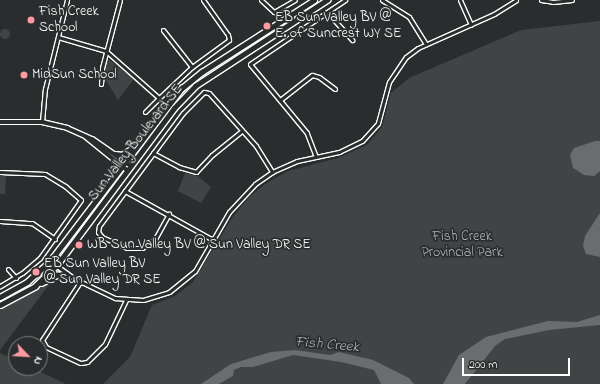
<!DOCTYPE html>
<style>
body{margin:0}
#map{position:relative;width:600px;height:384px;overflow:hidden;background:#2a2d2e;font-family:"Indie Flower",sans-serif}
div>[style]{position:absolute}
.green>*{inset:0;background:#414445}
.round{border-radius:50%}
.water>*{inset:0;background:#6a6c6d}
.roads{filter:drop-shadow(1px 0 #fff) drop-shadow(-1px 0 #fff) drop-shadow(0 1px #fff) drop-shadow(0 -1px #fff)}
.minor>*{height:3px;margin:-1.5px;padding:0 1.5px;transform-origin:1.5px;border-radius:1.5px;background:#2a2d2e}
.tertiary>*{height:4px;margin:-2px;padding:0 2px;transform-origin:2px;border-radius:2px;background:#2a2d2e}
.secondary>*{height:4.5px;margin:-2.25px;padding:0 2.25px;transform-origin:2.25px;border-radius:2.25px;background:#2a2d2e}
.dots>*{width:11px;height:11px;translate:-50% -50%;box-sizing:border-box;border:2px solid #2a2d2e;border-radius:50%}
span{translate:-50% -50%;white-space:nowrap;text-align:center;line-height:1.15;-webkit-text-stroke:3.5px #2a2d2e;paint-order:stroke}
.poi-label{font-size:14px;color:#fff}
.left{translate:0 -50%;text-align:left}
.street-label{font-size:14px;color:#fff}
.park-label{font-size:14px;color:#b3b4b5}
.water-label{font-size:15px;color:#b4b6b6;font-style:italic}
.north{position:absolute;left:8px;top:336px;width:40px;height:40px;box-sizing:border-box;background:#2a2d2e;border:1px solid #7f8182;border-radius:50%;rotate:115deg;font-size:11px;font-weight:700;line-height:16px;text-align:center;color:#fff}
.north::after{content:'';display:block;margin:auto;width:14px;height:18px;background:#ff9aa2;clip-path:polygon(50% 0,100% 100%,50% 72%,0 100%)}
.scale{position:absolute;left:462px;top:358px;width:108px;height:18px;box-sizing:border-box;border:2px solid #fff;border-top:0;padding-left:5px;font-size:12px;line-height:14px;white-space:nowrap;color:#fff;-webkit-text-stroke:3px #2a2d2e;paint-order:stroke}
</style>
<div id="map">
<div class="green">
<i style="clip-path:polygon(600px 21px,600px 384px,103px 384px,130px 357px,152px 305px,175px 296px,193px 282px,232px 218px,249px 197px,265px 184px,288px 171px,338px 158px,367px 145px,382px 127px,391px 93px,409px 78px,521px 30px)"></i>
<i class="round" style="left:0;top:29px;width:10px;height:10px"></i>
<i style="clip-path:polygon(110px 60px,134px 79px,118px 100px,104px 77px,106px 62px)"></i>
<i style="clip-path:polygon(185px 173px,198px 176px,211px 187px,201px 203px,178px 191px)"></i>
<i style="clip-path:polygon(0 176px,6px 176px,5px 194px,0 194px)"></i>
<i style="clip-path:polygon(54px 278px,0 350px,0 308px)"></i>
<i style="clip-path:polygon(0 353px,16px 360px,16px 368px,32px 368px,66px 384px,0 384px)"></i>
</div>
<div class="water">
<i style="clip-path:polygon(595px 141px,600px 141px,600px 171px,594px 176px,584px 175px,573px 168px,570px 155px,574px 148px)"></i>
<i style="clip-path:polygon(600px 213px,600px 257px,586px 254px,583px 246px,585px 236px)"></i>
<i style="clip-path:polygon(600px 315px,600px 325px,549px 330px,505px 339px,495px 346px,465px 384px,443px 384px,459px 355px,486px 337px,548px 321px,577px 322px)"></i>
<i style="clip-path:polygon(295px 350px,330px 355px,339px 352px,373px 360px,409px 378px,414px 384px,381px 384px,374px 370px,341px 362px,293px 355px,253px 367px,241px 367px,234px 370px,233px 376px,219px 384px,201px 384px,231px 364px,271px 352px)"></i>
</div>
<div class="roads">
<div class="minor">
<i style="left:261px;top:0;width:18px;rotate:43deg"></i>
<i style="left:274px;top:12px;width:24px;rotate:-30deg"></i>
<i style="left:382px;top:0;width:32px;rotate:32deg"></i>
<i style="left:409px;top:17px;width:32px;rotate:58deg"></i>
<i style="left:460px;top:0;width:27px;rotate:66deg"></i>
<i style="left:541px;top:0;width:12px;rotate:9deg"></i>
<i style="left:553px;top:2px;width:19px;rotate:-6deg"></i>
<i style="left:327px;top:12px;width:38px;rotate:48deg"></i>
<i style="left:163px;top:30px;width:47px;rotate:51.9deg"></i>
<i style="left:58px;top:37px;width:50px;rotate:16.3deg"></i>
<i style="left:106px;top:51px;width:71px;rotate:41.6deg"></i>
<i style="left:159px;top:98px;width:45px;rotate:-43.2deg"></i>
<i style="left:192px;top:67px;width:46px;rotate:-36.1deg"></i>
<i style="left:229px;top:40px;width:5px;rotate:-101deg"></i>
<i style="left:228px;top:35px;width:43px;rotate:-125.5deg"></i>
<i style="left:101px;top:84px;width:16px;rotate:-86deg"></i>
<i style="left:102px;top:68px;width:70px;rotate:-75.2deg"></i>
<i style="left:280px;top:100px;width:41px;rotate:-38deg"></i>
<i style="left:312px;top:75px;width:7px;rotate:16deg"></i>
<i style="left:319px;top:77px;width:20px;rotate:37deg"></i>
<i style="left:145px;top:112px;width:20px;rotate:-45deg"></i>
<i style="left:42px;top:122px;width:33px;rotate:-85deg"></i>
<i style="left:45px;top:89px;width:92px;rotate:-76.1deg"></i>
<i style="left:153px;top:153px;width:30px;rotate:28deg"></i>
<i style="left:179px;top:167px;width:18px;rotate:16deg"></i>
<i style="left:196px;top:172px;width:23px;rotate:-47deg"></i>
<i style="left:212px;top:155px;width:38px;rotate:-39deg"></i>
<i style="left:316px;top:157px;width:26px;rotate:-111deg"></i>
<i style="left:307px;top:133px;width:89px;rotate:-129.6deg"></i>
<i style="left:250px;top:64px;width:115px;rotate:-34deg"></i>
<i style="left:0;top:172px;width:45px;rotate:2.5deg"></i>
<i style="left:45px;top:174px;width:23px;rotate:31deg"></i>
<i style="left:65px;top:186px;width:21px;rotate:41deg"></i>
<i style="left:81px;top:200px;width:71px;rotate:125.3deg"></i>
<i style="left:40px;top:258px;width:23px;rotate:140deg"></i>
<i style="left:22px;top:273px;width:26px;rotate:149deg"></i>
<i style="left:125px;top:191px;width:44px;rotate:126.6deg"></i>
<i style="left:99px;top:226px;width:6px;rotate:99deg"></i>
<i style="left:98px;top:232px;width:6px;rotate:51deg"></i>
<i style="left:102px;top:237px;width:27px;rotate:24deg"></i>
<i style="left:127px;top:248px;width:15px"></i>
<i style="left:142px;top:248px;width:16px;rotate:-35deg"></i>
<i style="left:155px;top:239px;width:29px;rotate:-61deg"></i>
<i style="left:0;top:221px;width:32px;rotate:4deg"></i>
<i style="left:32px;top:223px;width:28px;rotate:35deg"></i>
<i style="left:213px;top:240px;width:101px;rotate:-150.9deg"></i>
<i style="left:125px;top:191px;width:97px;rotate:-53.4deg"></i>
<i style="left:183px;top:113px;width:30px;rotate:-45deg"></i>
<i style="left:204px;top:92px;width:5px;rotate:11deg"></i>
<i style="left:209px;top:93px;width:71px;rotate:48.4deg"></i>
<i style="left:256px;top:146px;width:31px;rotate:58deg"></i>
<i style="left:50px;top:261px;width:29px;rotate:36deg"></i>
<i style="left:73px;top:278px;width:47px;rotate:25.5deg"></i>
<i style="left:115px;top:298px;width:28px;rotate:4deg"></i>
<i style="left:143px;top:300px;width:27px;rotate:-17deg"></i>
<i style="left:169px;top:292px;width:33px;rotate:-39deg"></i>
<i style="left:195px;top:271px;width:68px;rotate:-60deg"></i>
<i style="left:229px;top:212px;width:38px;rotate:-47deg"></i>
<i style="left:255px;top:184px;width:21px;rotate:-35deg"></i>
<i style="left:272px;top:172px;width:27px;rotate:-24deg"></i>
<i style="left:297px;top:161px;width:43px;rotate:-12.1deg"></i>
<i style="left:339px;top:152px;width:25px;rotate:-26deg"></i>
<i style="left:362px;top:141px;width:24px;rotate:-48deg"></i>
<i style="left:378px;top:123px;width:42px;rotate:-75deg"></i>
<i style="left:389px;top:82px;width:30px;rotate:-56deg"></i>
<i style="left:406px;top:57px;width:15px;rotate:-37deg"></i>
<i style="left:418px;top:48px;width:83px;rotate:-24.1deg"></i>
<i style="left:494px;top:14px;width:26px;rotate:-32deg"></i>
<i style="left:8px;top:269px;width:12px;rotate:48deg"></i>
<i style="left:80px;top:282px;width:69px;rotate:123.2deg"></i>
<i style="left:42px;top:340px;width:8px;rotate:60deg"></i>
<i style="left:46px;top:347px;width:38px;rotate:25deg"></i>
<i style="left:81px;top:363px;width:6px;rotate:-9deg"></i>
<i style="left:87px;top:362px;width:25px;rotate:-45deg"></i>
<i style="left:105px;top:344px;width:49px;rotate:-64.5deg"></i>
</div>
<div class="tertiary">
<i style="left:0;top:122px;width:42px"></i>
<i style="left:42px;top:122px;width:26px;rotate:13deg"></i>
<i style="left:67px;top:128px;width:27px;rotate:24deg"></i>
<i style="left:92px;top:139px;width:47px;rotate:34.7deg"></i>
<i style="left:86px;top:137px;width:54px;rotate:39deg"></i>
</div>
<div class="secondary">
<i style="left:115px;top:154px;width:7px;rotate:8deg"></i>
<i style="left:122px;top:155px;width:14px;rotate:-34deg"></i>
<i style="left:41px;top:283px;width:18px;rotate:-27deg"></i>
<i style="left:57px;top:275px;width:9px;rotate:-6deg"></i>
<i style="left:0;top:297px;width:31px;rotate:-29deg"></i>
<i style="left:27px;top:282px;width:31px;rotate:-42deg"></i>
<i style="left:50px;top:261px;width:218px;rotate:-52.7deg"></i>
<i style="left:182px;top:88px;width:26px;rotate:-39deg"></i>
<i style="left:202px;top:72px;width:133px;rotate:-32.7deg"></i>
<i style="left:0;top:305px;width:40px;rotate:-28deg"></i>
<i style="left:35px;top:286px;width:29px;rotate:-44deg"></i>
<i style="left:56px;top:266px;width:197px;rotate:-53.2deg"></i>
<i style="left:174px;top:108px;width:30px;rotate:-46deg"></i>
<i style="left:195px;top:86px;width:158px;rotate:-33.1deg"></i>
</div>
</div>
<div class="dots">
<i style="left:31px;top:20px;background:#ff9aa2"></i>
<i style="left:267px;top:26px;background:#ff9aa2"></i>
<i style="left:24px;top:75px;background:#ff9aa2"></i>
<i style="left:79px;top:245px;background:#ff9aa2"></i>
<i style="left:36px;top:272px;background:#ff9aa2"></i>
</div>
<div class="poi-label">
<span class="left" style="left:39px;top:20px">Fish Creek<br>School</span>
<span class="left" style="left:275px;top:26px">EB Sun Valley BV @<br>E. of Suncrest WY SE</span>
<span class="left" style="left:32px;top:75px">MidSun School</span>
<span class="left" style="left:87px;top:245px">WB Sun Valley BV @ Sun Valley DR SE</span>
<span class="left" style="left:44px;top:272px">EB Sun Valley BV<br>@ Sun Valley DR SE</span>
</div>
<div class="street-label">
<span style="left:136px;top:143px;rotate:-52deg">Sun Valley Boulevard SE</span>
</div>
<div class="park-label">
<span style="left:462px;top:245px">Fish Creek<br>Provincial Park</span>
</div>
<div class="water-label">
<span style="left:327px;top:345px;rotate:5deg">Fish Creek</span>
</div>
<div class="north">N</div>
<div class="scale">200 m</div>
</div>
